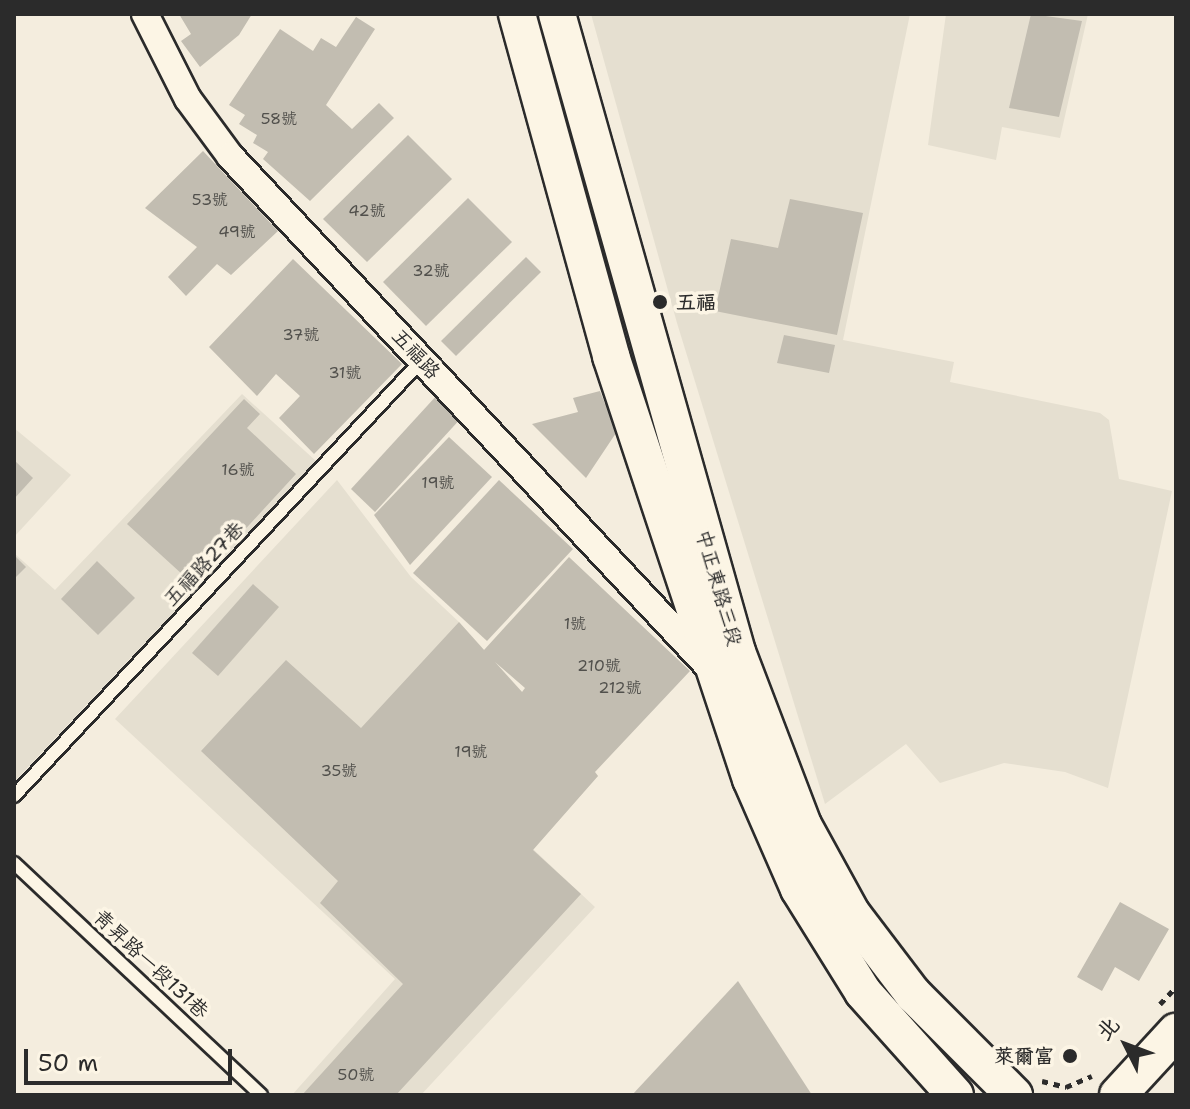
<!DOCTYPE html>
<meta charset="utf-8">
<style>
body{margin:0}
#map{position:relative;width:1190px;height:1109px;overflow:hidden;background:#f4edde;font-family:"Shantell Sans","LXGW WenKai TC",sans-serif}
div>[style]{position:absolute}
.built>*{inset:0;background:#e5dfd0}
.building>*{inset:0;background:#c2bdb1}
.path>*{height:5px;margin-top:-2.5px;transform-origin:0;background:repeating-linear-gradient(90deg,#2b2b2b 0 6px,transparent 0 12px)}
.roads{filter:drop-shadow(2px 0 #2b2b2b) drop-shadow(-2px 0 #2b2b2b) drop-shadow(0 2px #2b2b2b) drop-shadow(0 -2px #2b2b2b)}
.lane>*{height:12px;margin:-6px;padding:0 6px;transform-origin:6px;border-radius:6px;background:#fcf5e5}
.street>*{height:26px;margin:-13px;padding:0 13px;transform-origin:13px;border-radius:13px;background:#fcf5e5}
.secondary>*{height:36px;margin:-18px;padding:0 18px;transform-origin:18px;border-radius:18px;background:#fcf5e5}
.dots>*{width:22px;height:22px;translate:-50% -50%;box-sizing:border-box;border:4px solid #fcf5e5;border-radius:50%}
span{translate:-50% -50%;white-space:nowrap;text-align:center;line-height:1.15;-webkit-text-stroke:7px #fcf5e5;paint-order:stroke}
.number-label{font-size:16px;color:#51504c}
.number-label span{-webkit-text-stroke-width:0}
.poi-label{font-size:20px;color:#2b2b2b;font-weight:700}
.left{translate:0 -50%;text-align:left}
.right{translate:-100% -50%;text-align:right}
.street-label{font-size:20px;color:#2b2b2b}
.frame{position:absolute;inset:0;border:16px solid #2b2b2b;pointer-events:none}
.north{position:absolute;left:1086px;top:1005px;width:80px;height:80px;-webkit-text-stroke:6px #fcf5e5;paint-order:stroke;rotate:312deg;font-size:22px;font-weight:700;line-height:32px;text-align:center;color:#2b2b2b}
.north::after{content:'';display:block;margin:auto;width:28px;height:36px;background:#2b2b2b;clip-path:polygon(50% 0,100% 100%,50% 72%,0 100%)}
.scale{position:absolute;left:24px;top:1049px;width:208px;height:36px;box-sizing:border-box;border:4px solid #2b2b2b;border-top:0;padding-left:10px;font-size:24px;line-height:28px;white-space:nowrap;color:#2b2b2b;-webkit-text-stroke:6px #fcf5e5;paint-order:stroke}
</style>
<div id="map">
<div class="built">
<i style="clip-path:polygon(591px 14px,910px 14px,843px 340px,954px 362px,950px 382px,1100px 413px,1109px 420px,1119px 479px,1172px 491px,1108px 788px,1065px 772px,1004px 763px,940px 783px,906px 744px,825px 804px,677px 323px)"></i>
<i style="clip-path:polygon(946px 14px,1088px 14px,1060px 138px,1002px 127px,996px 160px,928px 145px)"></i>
<i style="clip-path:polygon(242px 394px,316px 461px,14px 782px,14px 553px,55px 590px)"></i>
<i style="clip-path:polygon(14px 428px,71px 475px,14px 537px)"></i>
<i style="clip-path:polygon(337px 480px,411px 577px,459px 622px,598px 776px,533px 849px,595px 907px,421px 1095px,292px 1095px,395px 979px,115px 719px)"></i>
</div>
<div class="building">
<i style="clip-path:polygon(179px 14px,252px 14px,239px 35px,200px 67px,181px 41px,191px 34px)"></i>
<i style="clip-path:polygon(1031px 14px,1082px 21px,1059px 117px,1009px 108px)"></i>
<i style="clip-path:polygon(356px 17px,375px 29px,326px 105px,352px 129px,379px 103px,394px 118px,310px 201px,263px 159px,268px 152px,253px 143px,257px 135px,239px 124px,245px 115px,229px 105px,280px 29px,313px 51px,321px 38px,336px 47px)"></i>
<i style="clip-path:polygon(408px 135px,452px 179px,367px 262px,323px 219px)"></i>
<i style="clip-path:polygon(203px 151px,278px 231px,231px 275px,217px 264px,186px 296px,168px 277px,197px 247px,145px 208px)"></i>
<i style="clip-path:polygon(468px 198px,512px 242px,426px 326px,383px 282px)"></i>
<i style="clip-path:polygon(790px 199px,863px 213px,837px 335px,715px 311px,731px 239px,778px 248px)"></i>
<i style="clip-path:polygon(526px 257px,541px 272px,456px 356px,441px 341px)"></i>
<i style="clip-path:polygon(293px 259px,402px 364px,314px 454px,279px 418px,300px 396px,276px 374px,257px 396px,209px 347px)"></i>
<i style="clip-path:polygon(784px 335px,835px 345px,829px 373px,777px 363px)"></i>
<i style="clip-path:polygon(600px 391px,605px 404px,614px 404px,620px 427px,586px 478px,532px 424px,578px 412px,573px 398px)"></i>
<i style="clip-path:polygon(438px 394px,463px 416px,375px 512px,351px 489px)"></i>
<i style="clip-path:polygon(244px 399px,260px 414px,247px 428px,296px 474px,194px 585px,127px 524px)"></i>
<i style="clip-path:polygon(449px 437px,492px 477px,410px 565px,374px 515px)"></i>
<i style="clip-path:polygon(14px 460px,33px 478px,14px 499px)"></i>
<i style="clip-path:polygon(499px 480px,573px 549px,487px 641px,413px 573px)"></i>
<i style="clip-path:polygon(14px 555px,26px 567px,14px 579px)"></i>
<i style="clip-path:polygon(evenodd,569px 557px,690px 671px,595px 772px,598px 776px,533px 850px,581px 894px,396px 1095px,302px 1095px,403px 984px,320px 903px,338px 881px,201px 751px,286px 660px,361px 728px,459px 622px,484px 650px,569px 557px,495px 662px,525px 688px,522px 692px,495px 662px)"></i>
<i style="clip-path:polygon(97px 561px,135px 598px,98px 635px,61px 599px)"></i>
<i style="clip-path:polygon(253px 584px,279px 607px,218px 676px,192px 653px)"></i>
<i style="clip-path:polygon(1120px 902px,1169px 929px,1139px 981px,1115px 967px,1102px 991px,1077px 977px)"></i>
<i style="clip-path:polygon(738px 981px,812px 1095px,632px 1095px)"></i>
</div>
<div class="path">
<i style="left:1160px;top:1004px;width:23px;rotate:-47deg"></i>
<i style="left:1042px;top:1081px;width:25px;rotate:14deg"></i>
<i style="left:1066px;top:1087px;width:28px;rotate:-23deg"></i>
</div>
<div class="roads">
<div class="lane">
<i style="left:14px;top:796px;width:597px;rotate:-46.9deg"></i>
<i style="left:14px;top:863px;width:339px;rotate:43.2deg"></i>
</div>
<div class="street">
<i style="left:145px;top:14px;width:95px;rotate:63.2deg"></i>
<i style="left:188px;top:99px;width:71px;rotate:53.6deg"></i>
<i style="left:230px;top:156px;width:702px;rotate:46.85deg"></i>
</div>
<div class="secondary">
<i style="left:517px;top:14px;width:355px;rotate:74.6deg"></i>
<i style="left:611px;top:356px;width:446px;rotate:71.7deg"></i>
<i style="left:751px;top:779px;width:120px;rotate:66.4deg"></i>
<i style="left:799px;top:889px;width:121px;rotate:58.1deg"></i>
<i style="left:863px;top:992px;width:138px;rotate:48.2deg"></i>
<i style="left:557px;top:14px;width:663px;rotate:74.24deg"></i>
<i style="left:737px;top:652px;width:185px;rotate:69.1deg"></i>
<i style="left:803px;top:825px;width:102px;rotate:61.2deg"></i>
<i style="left:852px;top:914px;width:101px;rotate:52.7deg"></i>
<i style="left:913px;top:994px;width:143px;rotate:45deg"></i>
<i style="left:1118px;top:1095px;width:86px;rotate:-47.4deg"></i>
</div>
</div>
<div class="dots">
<i style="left:660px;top:302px;background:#2b2b2b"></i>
<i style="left:1070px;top:1056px;background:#2b2b2b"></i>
</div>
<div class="number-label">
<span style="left:279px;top:119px">58號</span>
<span style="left:210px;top:200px">53號</span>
<span style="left:367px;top:211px">42號</span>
<span style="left:237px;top:232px">49號</span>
<span style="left:431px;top:271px">32號</span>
<span style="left:301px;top:335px">37號</span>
<span style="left:345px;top:373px">31號</span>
<span style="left:238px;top:470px">16號</span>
<span style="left:438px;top:483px">19號</span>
<span style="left:575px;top:624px">1號</span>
<span style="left:599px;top:666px">210號</span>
<span style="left:620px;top:688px">212號</span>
<span style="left:471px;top:752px">19號</span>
<span style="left:339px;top:771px">35號</span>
<span style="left:356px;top:1075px">50號</span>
</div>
<div class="poi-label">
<span class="left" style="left:676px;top:302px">五福</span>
<span class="right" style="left:1054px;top:1056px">萊爾富</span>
</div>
<div class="street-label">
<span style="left:416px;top:354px;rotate:47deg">五福路</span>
<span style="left:204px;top:564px;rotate:-47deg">五福路27巷</span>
<span style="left:719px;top:588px;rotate:74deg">中正東路三段</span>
<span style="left:151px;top:964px;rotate:43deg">青昇路一段131巷</span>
</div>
<div class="frame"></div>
<div class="north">北</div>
<div class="scale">50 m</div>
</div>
